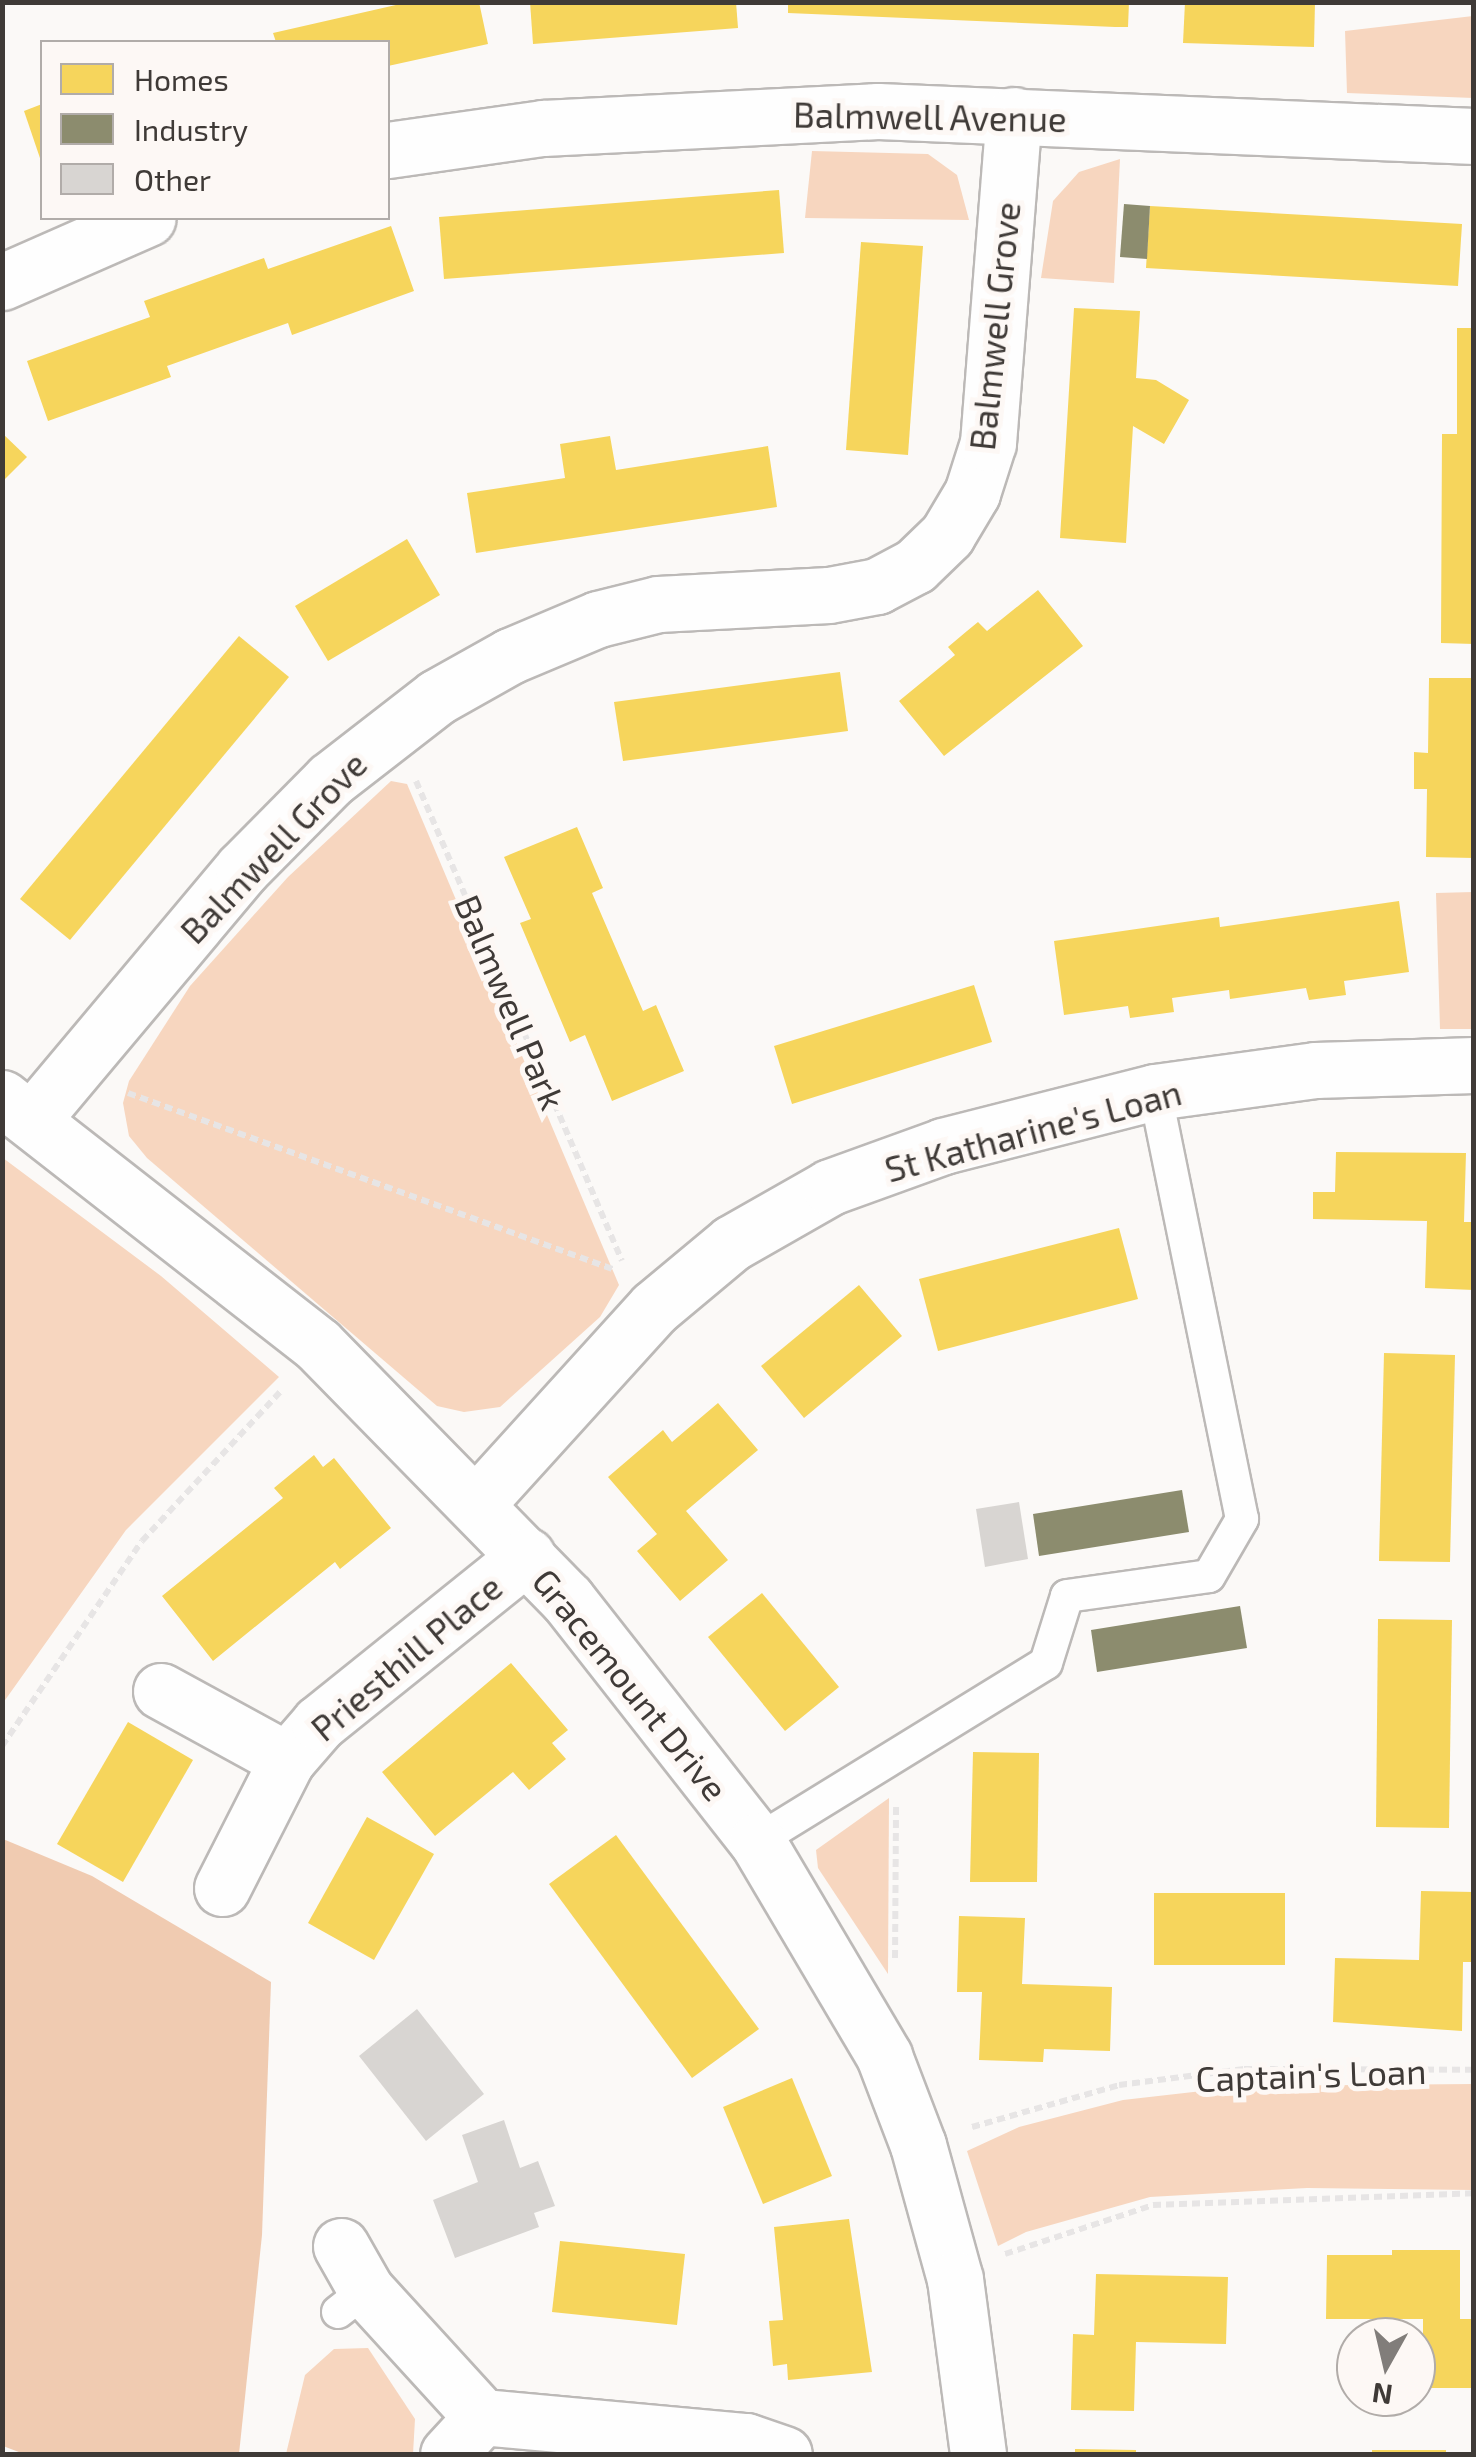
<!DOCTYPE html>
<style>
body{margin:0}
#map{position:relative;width:1476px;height:2457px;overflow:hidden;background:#fbf9f7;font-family:"Exo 2",sans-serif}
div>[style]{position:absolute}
.green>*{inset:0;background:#f7d6bf}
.forest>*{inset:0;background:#f0cbb1}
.homes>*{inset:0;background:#f6d55c}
.industry>*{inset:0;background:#8c8c6e}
.building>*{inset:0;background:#d8d5d2}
.path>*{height:6px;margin-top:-3px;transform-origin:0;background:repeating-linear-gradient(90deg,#e7e5e5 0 8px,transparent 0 13px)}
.roads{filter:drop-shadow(2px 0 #bcb9b7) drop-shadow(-2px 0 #bcb9b7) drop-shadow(0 2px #bcb9b7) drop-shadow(0 -2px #bcb9b7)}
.lane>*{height:32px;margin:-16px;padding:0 16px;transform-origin:16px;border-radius:16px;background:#fefefe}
.street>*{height:55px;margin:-27.5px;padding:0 27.5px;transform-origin:27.5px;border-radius:27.5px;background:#fefefe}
span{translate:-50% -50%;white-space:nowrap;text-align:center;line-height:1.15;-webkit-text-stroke:10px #fdf8f5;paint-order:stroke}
.street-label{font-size:35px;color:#3f3a37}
.frame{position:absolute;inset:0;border:5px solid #3f3a37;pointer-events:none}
.legend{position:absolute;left:40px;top:40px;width:350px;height:180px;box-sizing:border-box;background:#fdf8f5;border:2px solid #b1aca9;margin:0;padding:12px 18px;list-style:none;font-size:30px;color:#3f3a37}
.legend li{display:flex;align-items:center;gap:20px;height:50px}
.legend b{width:50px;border:2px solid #b1aca9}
.north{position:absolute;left:1336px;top:2317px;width:100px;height:100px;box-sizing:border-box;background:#fdf8f5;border:2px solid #b1aca9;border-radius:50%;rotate:188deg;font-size:28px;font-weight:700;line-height:40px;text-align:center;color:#3f3a37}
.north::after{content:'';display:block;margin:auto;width:35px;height:45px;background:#817d7a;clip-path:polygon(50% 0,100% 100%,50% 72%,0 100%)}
</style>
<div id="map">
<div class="green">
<i style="clip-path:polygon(1473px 16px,1473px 98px,1347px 93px,1345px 31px)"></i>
<i style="clip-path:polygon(812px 151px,928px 154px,957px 175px,969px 220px,805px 218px)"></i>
<i style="clip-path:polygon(1120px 159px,1114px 283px,1041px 278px,1053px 201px,1079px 172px)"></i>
<i style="clip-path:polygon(391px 781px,407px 784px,619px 1285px,600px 1317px,500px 1407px,464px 1412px,437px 1406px,147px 1158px,129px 1136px,123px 1103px,129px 1081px,190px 986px,288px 877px)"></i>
<i style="clip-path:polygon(1473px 892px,1473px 1029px,1440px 1029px,1436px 893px)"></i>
<i style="clip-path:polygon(3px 1158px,161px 1276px,279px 1377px,126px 1530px,3px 1703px)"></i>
<i style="clip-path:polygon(889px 1798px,888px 1974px,818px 1868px,816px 1850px)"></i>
<i style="clip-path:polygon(1473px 2084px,1473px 2190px,1307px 2188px,1150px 2197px,1026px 2232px,998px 2246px,967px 2151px,1019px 2127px,1123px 2100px,1246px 2086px)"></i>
<i style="clip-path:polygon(368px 2348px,415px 2419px,413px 2454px,286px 2454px,305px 2375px,334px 2349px)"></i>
</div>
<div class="forest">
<i style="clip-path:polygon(3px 1839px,92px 1876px,271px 1982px,262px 2235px,239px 2454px,24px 2454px,3px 2446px)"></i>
</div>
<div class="homes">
<i style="clip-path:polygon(409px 2px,479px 2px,488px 44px,388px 66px,388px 42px,276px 42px,273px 33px)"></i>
<i style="clip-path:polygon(530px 2px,736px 2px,738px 28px,533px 44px)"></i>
<i style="clip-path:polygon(788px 2px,1129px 2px,1128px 27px,1115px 27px,788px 13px)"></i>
<i style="clip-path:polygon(1185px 2px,1315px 2px,1314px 47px,1183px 43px)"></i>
<i style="clip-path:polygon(42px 104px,42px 164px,24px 111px)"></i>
<i style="clip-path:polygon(779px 190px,784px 253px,444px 279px,439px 217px)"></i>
<i style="clip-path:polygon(1150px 206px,1462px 224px,1458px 286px,1146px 268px)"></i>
<i style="clip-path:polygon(391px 226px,414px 291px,292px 335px,288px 323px,167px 366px,171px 377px,48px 421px,27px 361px,150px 317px,144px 301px,264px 258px,268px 269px)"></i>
<i style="clip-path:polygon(861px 242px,923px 246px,908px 455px,846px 450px)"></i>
<i style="clip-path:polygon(1074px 308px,1140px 311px,1136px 378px,1156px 380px,1189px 400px,1164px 444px,1133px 426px,1126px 543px,1060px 538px)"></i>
<i style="clip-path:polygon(1457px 328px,1474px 328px,1474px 644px,1441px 643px,1442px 434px,1457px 434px)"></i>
<i style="clip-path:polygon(2px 433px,27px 457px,2px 482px)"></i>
<i style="clip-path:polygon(610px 436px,616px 470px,768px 446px,777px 507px,476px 553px,467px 493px,565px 478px,560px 444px)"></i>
<i style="clip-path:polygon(407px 539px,440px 595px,328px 661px,295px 606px)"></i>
<i style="clip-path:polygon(1038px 590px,1083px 646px,944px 756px,899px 701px,955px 655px,948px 647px,967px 631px,978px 622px,987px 631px)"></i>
<i style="clip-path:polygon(239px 636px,289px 677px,70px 940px,20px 899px)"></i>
<i style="clip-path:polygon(840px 672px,848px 731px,623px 761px,614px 702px)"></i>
<i style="clip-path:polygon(1429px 678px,1474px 678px,1474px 858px,1426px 857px,1427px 789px,1414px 789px,1414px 752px,1428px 753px)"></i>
<i style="clip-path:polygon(577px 827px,603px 888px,592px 893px,643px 1011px,656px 1005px,684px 1071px,612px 1101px,585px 1035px,570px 1042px,520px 923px,531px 919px,504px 857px)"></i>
<i style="clip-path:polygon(1399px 901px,1409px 972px,1344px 981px,1346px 995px,1309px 1000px,1306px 988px,1230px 999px,1229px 990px,1172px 998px,1174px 1012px,1130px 1018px,1128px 1006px,1064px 1015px,1054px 941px,1219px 917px,1220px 927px)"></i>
<i style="clip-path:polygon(974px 985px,992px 1042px,792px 1104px,774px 1046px)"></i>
<i style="clip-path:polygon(1336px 1152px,1466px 1153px,1464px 1222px,1474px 1222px,1474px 1290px,1425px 1288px,1427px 1221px,1313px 1219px,1313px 1192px,1335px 1192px)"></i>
<i style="clip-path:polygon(1119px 1228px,1138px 1299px,938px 1351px,919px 1279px)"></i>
<i style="clip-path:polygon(859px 1285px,902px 1336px,804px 1418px,761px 1366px)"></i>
<i style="clip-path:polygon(1384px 1353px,1455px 1355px,1450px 1562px,1379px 1561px)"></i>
<i style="clip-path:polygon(718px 1403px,758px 1450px,686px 1511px,728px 1560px,680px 1601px,637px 1551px,657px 1534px,608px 1477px,663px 1430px,672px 1442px)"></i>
<i style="clip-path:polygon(314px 1455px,323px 1467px,334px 1458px,391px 1528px,340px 1569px,335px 1562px,213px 1661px,162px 1596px,283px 1498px,274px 1488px)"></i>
<i style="clip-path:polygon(762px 1593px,839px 1687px,785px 1731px,708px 1637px)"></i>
<i style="clip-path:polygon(1378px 1619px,1452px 1620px,1449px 1828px,1376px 1827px)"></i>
<i style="clip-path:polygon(511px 1663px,568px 1730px,552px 1743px,566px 1759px,529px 1790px,513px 1772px,435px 1836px,382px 1772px)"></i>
<i style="clip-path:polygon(128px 1722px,193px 1760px,123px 1882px,57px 1844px)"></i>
<i style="clip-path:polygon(973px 1752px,1039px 1753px,1037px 1882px,970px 1882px)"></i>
<i style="clip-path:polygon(367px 1817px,434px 1854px,374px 1960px,308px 1923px)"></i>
<i style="clip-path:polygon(616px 1835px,759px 2029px,692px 2078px,549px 1884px)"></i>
<i style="clip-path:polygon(1421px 1891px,1474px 1892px,1474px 1962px,1463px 1962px,1462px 2031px,1333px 2022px,1335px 1958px,1419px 1960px)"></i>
<i style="clip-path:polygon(1154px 1893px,1285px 1893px,1285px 1965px,1154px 1965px)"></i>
<i style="clip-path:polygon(959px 1916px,1025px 1918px,1022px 1984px,1112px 1987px,1110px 2051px,1044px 2049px,1043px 2062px,979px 2060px,982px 1992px,957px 1992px)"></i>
<i style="clip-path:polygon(792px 2078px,832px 2176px,763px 2204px,723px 2107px)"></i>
<i style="clip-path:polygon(849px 2219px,872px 2372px,788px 2380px,787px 2364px,773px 2366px,769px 2321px,783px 2320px,774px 2227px)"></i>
<i style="clip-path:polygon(560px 2241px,685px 2254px,677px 2325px,552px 2312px)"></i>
<i style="clip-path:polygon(1392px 2250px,1460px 2250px,1460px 2319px,1474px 2319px,1474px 2388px,1423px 2388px,1423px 2319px,1326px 2319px,1327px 2255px,1392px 2255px)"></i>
<i style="clip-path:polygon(1096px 2274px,1228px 2277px,1226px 2344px,1136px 2342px,1134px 2411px,1071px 2410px,1073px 2334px,1094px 2335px)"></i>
<i style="clip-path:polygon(1075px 2449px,1136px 2450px,1136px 2454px,1075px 2454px)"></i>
<i style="clip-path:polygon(1372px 2450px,1446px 2450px,1446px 2454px,1372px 2454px)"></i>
</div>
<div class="industry">
<i style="clip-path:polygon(1124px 204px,1150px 206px,1147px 259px,1120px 257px)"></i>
<i style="clip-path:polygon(1182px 1490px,1189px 1532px,1039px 1556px,1033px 1514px)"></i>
<i style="clip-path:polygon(1240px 1606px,1247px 1648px,1097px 1672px,1091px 1630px)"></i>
</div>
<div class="building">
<i style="clip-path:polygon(1019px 1502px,1028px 1559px,985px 1567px,976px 1509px)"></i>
<i style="clip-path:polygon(417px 2009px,484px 2094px,426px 2141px,359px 2056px)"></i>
<i style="clip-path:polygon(504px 2120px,520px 2168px,538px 2161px,555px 2206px,534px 2213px,539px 2227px,455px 2258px,433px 2200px,478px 2182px,462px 2135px)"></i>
</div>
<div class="path">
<i style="left:416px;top:781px;width:522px;rotate:66.77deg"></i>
<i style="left:128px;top:1093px;width:518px;rotate:19.97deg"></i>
<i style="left:2px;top:1746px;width:248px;rotate:-55.7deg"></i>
<i style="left:142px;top:1541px;width:206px;rotate:-47.2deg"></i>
<i style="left:895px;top:1958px;width:152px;rotate:-89.6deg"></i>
<i style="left:972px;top:2127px;width:153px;rotate:-15.9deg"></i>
<i style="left:1119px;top:2085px;width:126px;rotate:-7.3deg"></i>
<i style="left:1244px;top:2069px;width:230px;rotate:0.2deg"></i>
<i style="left:1005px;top:2254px;width:156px;rotate:-18.3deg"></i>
<i style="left:1153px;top:2205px;width:321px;rotate:-2.1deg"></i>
</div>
<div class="roads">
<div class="lane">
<i style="left:757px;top:1841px;width:339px;rotate:-31.6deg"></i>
<i style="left:1046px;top:1663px;width:70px;rotate:-72.6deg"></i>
<i style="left:1067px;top:1596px;width:143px;rotate:-8deg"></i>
<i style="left:1209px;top:1576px;width:66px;rotate:-59.9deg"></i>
<i style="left:1242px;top:1519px;width:436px;rotate:-101.5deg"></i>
<i style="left:338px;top:2312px;width:36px;rotate:-38deg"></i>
</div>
<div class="street">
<i style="left:388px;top:150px;width:157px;rotate:-8.1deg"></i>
<i style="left:543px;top:128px;width:335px;rotate:-2.9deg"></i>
<i style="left:878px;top:111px;width:597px;rotate:2.4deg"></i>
<i style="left:2px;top:282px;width:159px;rotate:-23.7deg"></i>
<i style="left:2px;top:1098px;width:401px;rotate:38deg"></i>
<i style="left:318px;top:1345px;width:356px;rotate:45.6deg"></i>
<i style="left:567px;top:1599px;width:308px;rotate:51.9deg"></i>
<i style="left:757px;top:1841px;width:250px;rotate:59.4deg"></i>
<i style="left:884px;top:2056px;width:95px;rotate:69.1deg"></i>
<i style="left:918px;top:2145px;width:139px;rotate:74.6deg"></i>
<i style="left:955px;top:2279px;width:177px;rotate:82.5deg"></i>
<i style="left:34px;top:1117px;width:325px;rotate:-50deg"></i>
<i style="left:243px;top:868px;width:124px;rotate:-45.3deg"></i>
<i style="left:330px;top:780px;width:135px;rotate:-37.8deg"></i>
<i style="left:437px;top:697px;width:84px;rotate:-29.3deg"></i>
<i style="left:510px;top:656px;width:95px;rotate:-22.8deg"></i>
<i style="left:598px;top:619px;width:62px;rotate:-14deg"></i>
<i style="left:658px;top:604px;width:171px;rotate:-3deg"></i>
<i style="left:829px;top:595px;width:49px;rotate:-10.6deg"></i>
<i style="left:877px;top:586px;width:43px;rotate:-27.8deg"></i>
<i style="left:915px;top:566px;width:45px;rotate:-44.1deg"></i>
<i style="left:947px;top:535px;width:49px;rotate:-59.2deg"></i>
<i style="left:972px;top:493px;width:52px;rotate:-72.3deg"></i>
<i style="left:988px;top:443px;width:329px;rotate:-85.5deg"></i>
<i style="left:478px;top:1502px;width:262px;rotate:-47.8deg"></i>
<i style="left:654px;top:1308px;width:102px;rotate:-39.8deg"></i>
<i style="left:732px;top:1243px;width:113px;rotate:-29.7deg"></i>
<i style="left:830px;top:1187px;width:120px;rotate:-19.9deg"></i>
<i style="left:943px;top:1146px;width:219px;rotate:-14.3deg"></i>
<i style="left:1155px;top:1092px;width:162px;rotate:-7.8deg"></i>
<i style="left:1315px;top:1070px;width:159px;rotate:-1.8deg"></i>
<i style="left:161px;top:1691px;width:144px;rotate:28.7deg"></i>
<i style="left:222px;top:1888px;width:144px;rotate:-63.1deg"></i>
<i style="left:287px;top:1760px;width:49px;rotate:-49.1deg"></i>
<i style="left:319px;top:1723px;width:267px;rotate:-38.8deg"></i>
<i style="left:341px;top:2246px;width:51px;rotate:60.4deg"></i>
<i style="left:366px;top:2290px;width:172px;rotate:47.6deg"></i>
<i style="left:482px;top:2417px;width:50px;rotate:132.6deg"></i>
<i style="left:482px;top:2417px;width:265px;rotate:5.2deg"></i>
<i style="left:746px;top:2441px;width:40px;rotate:18.9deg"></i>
</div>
</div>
<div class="street-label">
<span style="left:930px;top:116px;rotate:1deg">Balmwell Avenue</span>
<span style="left:994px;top:326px;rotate:-84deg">Balmwell Grove</span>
<span style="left:273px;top:847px;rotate:-46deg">Balmwell Grove</span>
<span style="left:511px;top:1002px;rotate:67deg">Balmwell Park</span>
<span style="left:1033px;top:1130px;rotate:-15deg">St Katharine's Loan</span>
<span style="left:406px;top:1657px;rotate:-40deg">Priesthill Place</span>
<span style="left:631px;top:1684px;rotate:51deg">Gracemount Drive</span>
<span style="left:1311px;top:2074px;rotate:-2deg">Captain's Loan</span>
</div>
<div class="frame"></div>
<ul class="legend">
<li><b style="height:28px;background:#f6d55c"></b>Homes</li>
<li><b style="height:28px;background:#8c8c6e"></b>Industry</li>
<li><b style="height:28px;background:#d8d5d2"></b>Other</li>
</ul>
<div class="north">N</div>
</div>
